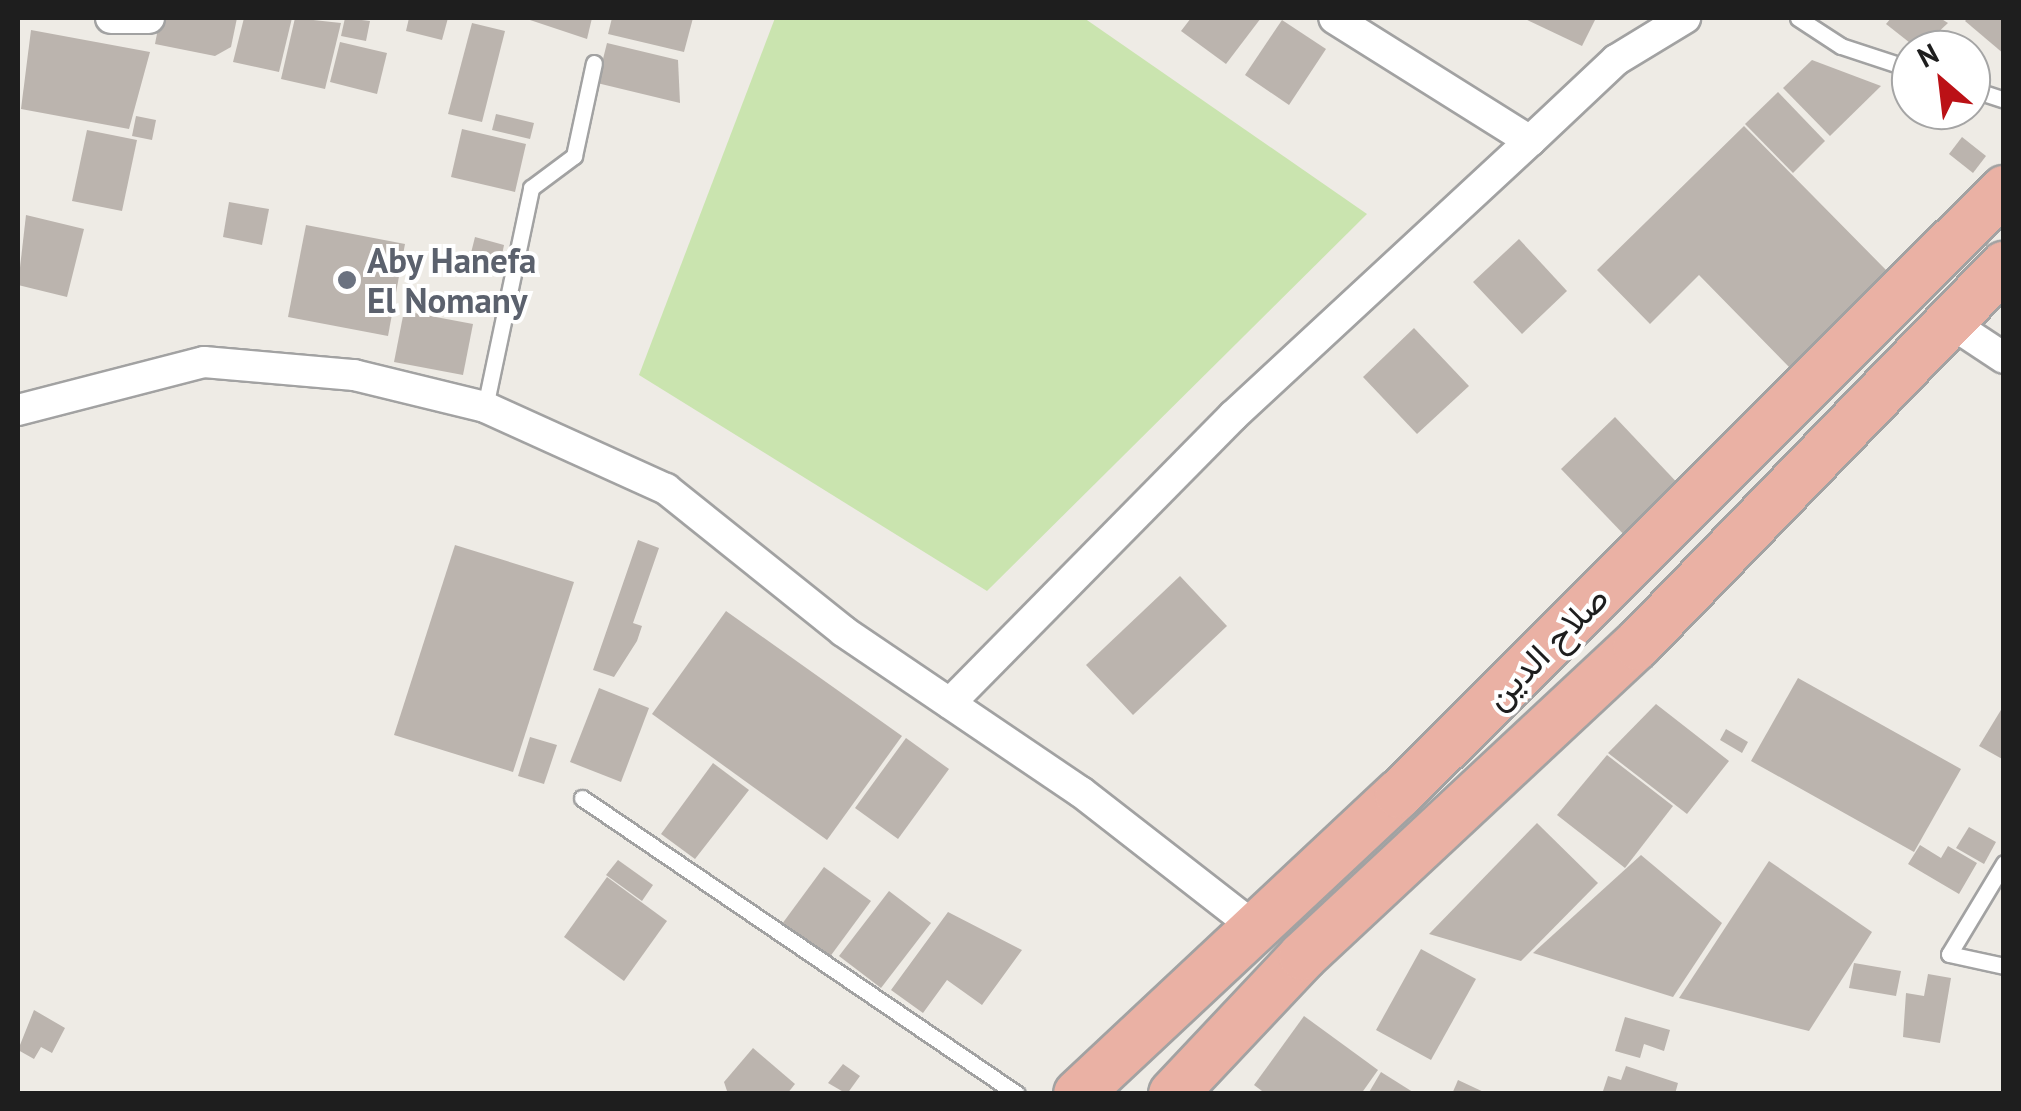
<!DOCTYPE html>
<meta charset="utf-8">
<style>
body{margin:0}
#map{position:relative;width:2021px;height:1111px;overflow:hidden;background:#eeebe5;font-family:"PT Sans",Vazirmatn,sans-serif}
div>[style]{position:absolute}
.grass>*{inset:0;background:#cae4af}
.building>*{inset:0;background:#bbb4ae}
.roads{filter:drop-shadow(2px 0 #a2a2a2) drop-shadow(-2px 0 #a2a2a2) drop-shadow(0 2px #a2a2a2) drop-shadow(0 -2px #a2a2a2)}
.service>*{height:15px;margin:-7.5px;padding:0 7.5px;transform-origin:7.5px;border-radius:7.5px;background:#fff}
.minor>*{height:30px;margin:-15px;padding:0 15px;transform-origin:15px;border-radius:15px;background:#fff}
.trunk>*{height:48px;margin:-24px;padding:0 24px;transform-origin:24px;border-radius:24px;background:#eab1a4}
.dots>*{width:28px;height:28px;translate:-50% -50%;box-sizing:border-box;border:5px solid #fff;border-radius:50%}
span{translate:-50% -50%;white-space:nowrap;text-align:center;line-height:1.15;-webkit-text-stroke:8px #fff;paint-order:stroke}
.worship-label{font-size:35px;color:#5b616d;font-weight:700}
.left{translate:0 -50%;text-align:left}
.street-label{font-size:35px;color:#1e1e1e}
.frame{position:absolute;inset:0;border:20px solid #1e1e1e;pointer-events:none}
.north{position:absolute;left:1891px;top:30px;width:100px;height:100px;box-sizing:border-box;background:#fff;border:2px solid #a5a5a5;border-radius:50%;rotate:332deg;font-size:28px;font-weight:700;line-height:40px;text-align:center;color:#1e1e1e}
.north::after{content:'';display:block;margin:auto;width:35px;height:45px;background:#bb1116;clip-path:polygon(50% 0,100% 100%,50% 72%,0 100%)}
</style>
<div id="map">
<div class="grass">
<i style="clip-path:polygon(775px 18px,1084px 18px,1367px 214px,987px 591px,639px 375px)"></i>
</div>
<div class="building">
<i style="clip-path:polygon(160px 18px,237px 18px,231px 47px,215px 56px,155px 44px)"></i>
<i style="clip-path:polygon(244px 18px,292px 18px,279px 72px,233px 62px)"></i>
<i style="clip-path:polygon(295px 18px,341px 23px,325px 89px,281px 79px)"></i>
<i style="clip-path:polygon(345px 18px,370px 21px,366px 41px,341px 36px)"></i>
<i style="clip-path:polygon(409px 18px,448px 18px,442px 40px,406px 31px)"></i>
<i style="clip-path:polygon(524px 18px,592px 18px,587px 39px)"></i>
<i style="clip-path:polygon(612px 18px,693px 18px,684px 52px,608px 34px)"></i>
<i style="clip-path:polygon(1191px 18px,1261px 18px,1226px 64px,1181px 31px)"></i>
<i style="clip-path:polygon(1523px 18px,1596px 18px,1582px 46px)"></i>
<i style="clip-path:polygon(1891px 18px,1940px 18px,1948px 23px,1919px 50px,1886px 24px)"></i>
<i style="clip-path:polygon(1968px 18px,2004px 18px,2004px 54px,1965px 21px)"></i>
<i style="clip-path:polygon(1282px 20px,1326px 49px,1289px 105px,1245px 75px)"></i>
<i style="clip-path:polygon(472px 23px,505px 31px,482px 122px,448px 114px)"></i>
<i style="clip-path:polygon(31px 30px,150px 52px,129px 129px,21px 109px)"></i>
<i style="clip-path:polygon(340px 42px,387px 53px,377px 94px,330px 82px)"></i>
<i style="clip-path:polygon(607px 43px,678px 60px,680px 103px,597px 83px)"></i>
<i style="clip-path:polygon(1812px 60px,1881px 86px,1830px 136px,1783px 88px)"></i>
<i style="clip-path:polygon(1778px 92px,1825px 141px,1793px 173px,1745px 124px)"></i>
<i style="clip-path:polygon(496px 114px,534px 123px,530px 139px,492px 130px)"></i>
<i style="clip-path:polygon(136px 116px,156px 120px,152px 140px,132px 136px)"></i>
<i style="clip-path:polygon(1744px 126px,1888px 272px,1790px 368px,1699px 275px,1650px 324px,1597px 270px)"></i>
<i style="clip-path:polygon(462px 129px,526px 144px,515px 192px,451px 177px)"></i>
<i style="clip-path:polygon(87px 130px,137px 140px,122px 211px,72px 201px)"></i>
<i style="clip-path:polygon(1962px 137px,1986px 156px,1973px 173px,1949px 154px)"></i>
<i style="clip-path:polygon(229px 202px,269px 209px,262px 245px,223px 237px)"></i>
<i style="clip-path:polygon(26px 215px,84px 229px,67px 297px,18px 285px)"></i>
<i style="clip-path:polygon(306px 225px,405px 244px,388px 336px,288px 317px)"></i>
<i style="clip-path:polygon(475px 237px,504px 245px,500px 265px,470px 257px)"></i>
<i style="clip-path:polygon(1519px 239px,1567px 291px,1522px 334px,1473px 282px)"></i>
<i style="clip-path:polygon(404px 311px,473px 324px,463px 375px,394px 362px)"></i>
<i style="clip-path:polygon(1414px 328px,1469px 386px,1417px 434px,1363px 377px)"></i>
<i style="clip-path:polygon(1615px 417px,1685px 491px,1631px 542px,1561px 469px)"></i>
<i style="clip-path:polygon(638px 540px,659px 548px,633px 623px,642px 626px,637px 641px,614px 677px,593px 670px)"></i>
<i style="clip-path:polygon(455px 545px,574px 582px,513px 772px,394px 735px)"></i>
<i style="clip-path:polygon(1180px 576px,1227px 626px,1133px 715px,1086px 665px)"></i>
<i style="clip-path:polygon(726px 611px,902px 736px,827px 840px,652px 714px)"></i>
<i style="clip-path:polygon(1798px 678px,1961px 769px,1914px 852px,1751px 761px)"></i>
<i style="clip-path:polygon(599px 688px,649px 708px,621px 782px,570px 762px)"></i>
<i style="clip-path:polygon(1656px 704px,1729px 761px,1687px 814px,1608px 753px)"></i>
<i style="clip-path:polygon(2004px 705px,2004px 760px,1979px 746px)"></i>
<i style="clip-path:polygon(1726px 729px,1748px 742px,1742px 753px,1720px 740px)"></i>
<i style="clip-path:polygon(530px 737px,557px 745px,544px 784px,518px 776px)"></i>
<i style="clip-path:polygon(906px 738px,949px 769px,898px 839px,855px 808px)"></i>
<i style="clip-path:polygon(1607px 755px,1673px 806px,1625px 868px,1557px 815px)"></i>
<i style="clip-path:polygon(713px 763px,749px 790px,695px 859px,661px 834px)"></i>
<i style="clip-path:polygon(1537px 823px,1598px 883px,1521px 961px,1429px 934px)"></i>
<i style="clip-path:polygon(1969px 827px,1996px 842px,1984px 864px,1956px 848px)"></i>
<i style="clip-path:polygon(1920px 845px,1941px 858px,1948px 846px,1977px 863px,1959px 894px,1908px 864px)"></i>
<i style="clip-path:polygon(1641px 855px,1722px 923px,1673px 997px,1533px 953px)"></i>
<i style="clip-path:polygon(618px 860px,653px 885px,642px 901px,606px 875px)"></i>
<i style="clip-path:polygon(1769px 861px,1872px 932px,1809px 1031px,1679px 998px)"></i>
<i style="clip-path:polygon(824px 867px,871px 901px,829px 958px,782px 924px)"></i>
<i style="clip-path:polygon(607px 877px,667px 921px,624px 981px,564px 937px)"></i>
<i style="clip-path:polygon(889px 891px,931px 923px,881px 988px,839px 956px)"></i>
<i style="clip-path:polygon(948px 912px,1022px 950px,982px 1005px,947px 980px,923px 1013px,891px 990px)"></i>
<i style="clip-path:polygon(1421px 949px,1476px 979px,1431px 1060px,1376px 1030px)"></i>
<i style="clip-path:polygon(1854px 963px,1901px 971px,1896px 996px,1849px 988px)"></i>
<i style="clip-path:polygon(1928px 974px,1951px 978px,1940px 1043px,1903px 1037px,1906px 993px,1924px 996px)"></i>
<i style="clip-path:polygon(34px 1010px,65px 1028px,52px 1053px,41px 1047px,34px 1059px,18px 1050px)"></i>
<i style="clip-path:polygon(1304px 1016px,1378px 1070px,1361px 1094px,1266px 1094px,1254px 1085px)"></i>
<i style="clip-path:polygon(1625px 1017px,1670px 1030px,1664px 1051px,1644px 1044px,1640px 1058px,1615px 1051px)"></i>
<i style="clip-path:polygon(753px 1048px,795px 1084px,787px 1094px,728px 1094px,724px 1082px)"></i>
<i style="clip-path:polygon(843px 1064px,860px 1076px,847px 1094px,828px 1083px)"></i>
<i style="clip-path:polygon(1626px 1066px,1678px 1083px,1675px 1094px,1602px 1094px,1608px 1076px,1621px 1080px)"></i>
<i style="clip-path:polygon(1381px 1072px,1416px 1094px,1368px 1094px)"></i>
<i style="clip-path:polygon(1458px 1080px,1488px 1094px,1452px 1094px)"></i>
</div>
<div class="roads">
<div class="service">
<i style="left:1798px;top:18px;width:51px;rotate:33.1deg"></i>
<i style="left:1841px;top:46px;width:74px;rotate:18.2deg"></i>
<i style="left:1971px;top:89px;width:35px;rotate:18deg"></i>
<i style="left:485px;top:407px;width:224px;rotate:-78.1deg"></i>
<i style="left:531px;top:188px;width:54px;rotate:-36.7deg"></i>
<i style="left:574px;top:156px;width:95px;rotate:-77.9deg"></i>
<i style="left:582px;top:798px;width:526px;rotate:34.23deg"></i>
<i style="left:2004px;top:863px;width:106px;rotate:121.1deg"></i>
<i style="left:1949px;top:954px;width:56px;rotate:12.3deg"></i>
</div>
<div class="minor">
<i style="left:111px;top:18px;width:38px"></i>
<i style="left:1530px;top:141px;width:118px;rotate:-43.3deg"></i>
<i style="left:1616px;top:60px;width:81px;rotate:-31.3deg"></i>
<i style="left:1948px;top:321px;width:67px;rotate:33.5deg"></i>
<i style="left:18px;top:410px;width:192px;rotate:-14.5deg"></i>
<i style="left:204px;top:362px;width:151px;rotate:5deg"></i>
<i style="left:354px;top:375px;width:135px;rotate:13.7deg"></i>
<i style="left:485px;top:407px;width:199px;rotate:24.4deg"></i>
<i style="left:666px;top:489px;width:227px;rotate:38.7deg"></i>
<i style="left:843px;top:631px;width:287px;rotate:34.1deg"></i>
<i style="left:1081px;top:792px;width:222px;rotate:37.9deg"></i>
<i style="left:950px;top:703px;width:403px;rotate:-45.4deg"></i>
<i style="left:1233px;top:416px;width:405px;rotate:-42.8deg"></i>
<i style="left:1530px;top:141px;width:231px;rotate:-147.9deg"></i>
</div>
<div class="trunk">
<i style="left:1078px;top:1094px;width:439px;rotate:-43.1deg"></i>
<i style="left:1399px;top:794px;width:855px;rotate:-44.95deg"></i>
<i style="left:1173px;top:1094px;width:190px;rotate:-46.7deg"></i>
<i style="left:1303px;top:956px;width:456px;rotate:-43deg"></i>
<i style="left:1637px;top:645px;width:528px;rotate:-45.92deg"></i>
</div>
</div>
<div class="dots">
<i style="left:347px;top:280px;background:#6b7280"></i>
</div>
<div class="worship-label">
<span class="left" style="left:367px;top:280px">Aby Hanefa<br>El Nomany</span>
</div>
<div class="street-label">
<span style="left:1546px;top:647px;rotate:-45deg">صلاح الدين</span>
</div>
<div class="frame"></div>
<div class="north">N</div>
</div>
